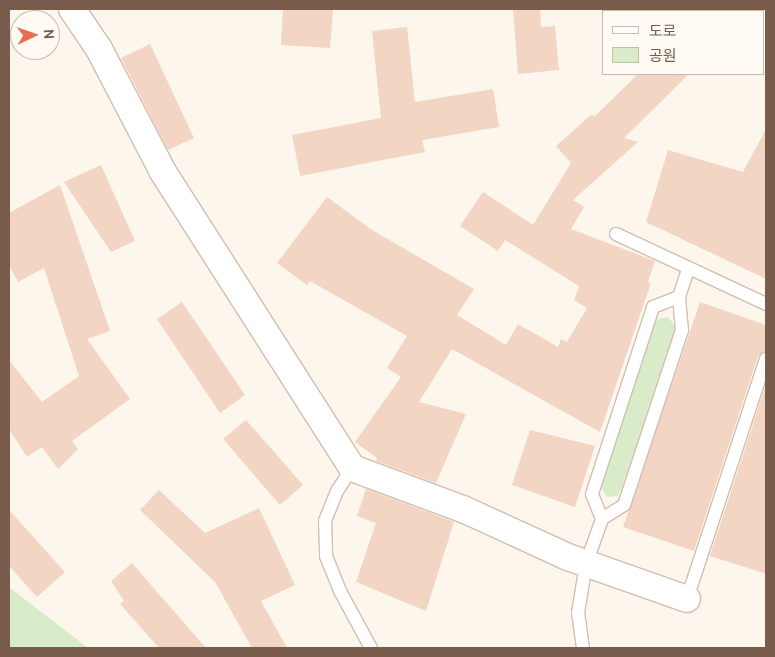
<!DOCTYPE html>
<meta charset="utf-8">
<style>
body{margin:0}
#map{position:relative;width:775px;height:657px;overflow:hidden;background:#fdf6ec;font-family:Cabin,"Noto Sans KR",sans-serif}
div>[style]{position:absolute}
.green>*{inset:0;background:#d8ecc9}
.building>*{inset:0;background:#f3d5c3}
.roads{filter:drop-shadow(1px 0 #d1beb0) drop-shadow(-1px 0 #d1beb0) drop-shadow(0 1px #d1beb0) drop-shadow(0 -1px #d1beb0)}
.service>*{height:12px;margin:-6px;padding:0 6px;transform-origin:6px;border-radius:6px;background:#fff}
.minor>*{height:26px;margin:-13px;padding:0 13px;transform-origin:13px;border-radius:13px;background:#fff}
span{translate:-50% -50%;white-space:nowrap;text-align:center;line-height:1.15;-webkit-text-stroke:5px #fffaf3;paint-order:stroke}
.frame{position:absolute;inset:0;border:10px solid #7a5c4d;pointer-events:none}
.legend{position:absolute;left:602px;top:10px;width:162px;height:65px;box-sizing:border-box;background:#fffaf3;border:1px solid #cabbb1;margin:0;padding:6px 9px;list-style:none;font-size:15px;color:#7a5c4d}
.legend li{display:flex;align-items:center;gap:10px;height:25px}
.legend b{width:25px;border:1px solid #cabbb1}
.north{position:absolute;left:10px;top:10px;width:50px;height:50px;box-sizing:border-box;background:#fffaf3;border:1px solid #cabbb1;border-radius:50%;rotate:87deg;font-size:14px;font-weight:700;line-height:20px;text-align:center;color:#7a5c4d}
.north::after{content:'';display:block;margin:auto;width:18px;height:22px;background:#e76f51;clip-path:polygon(50% 0,100% 100%,50% 72%,0 100%)}
</style>
<div id="map">
<div class="green">
<i style="clip-path:polygon(668px 317px,676px 327px,621px 490px,617px 496px,607px 497px,600px 485px,654px 324px,658px 319px)"></i>
<i style="clip-path:polygon(9px 587px,88px 648px,9px 648px)"></i>
</div>
<div class="building">
<i style="clip-path:polygon(283px 9px,333px 9px,330px 48px,281px 45px)"></i>
<i style="clip-path:polygon(513px 9px,540px 9px,541px 27px,555px 26px,559px 70px,518px 74px)"></i>
<i style="clip-path:polygon(407px 27px,415px 102px,493px 89px,499px 127px,422px 140px,425px 152px,300px 176px,292px 135px,381px 118px,372px 31px)"></i>
<i style="clip-path:polygon(150px 44px,194px 138px,168px 150px,121px 58px)"></i>
<i style="clip-path:polygon(638px 74px,689px 74px,624px 138px,638px 142px,573px 200px,584px 207px,571px 229px,655px 261px,648px 282px,651px 283px,600px 432px,452px 349px,419px 402px,466px 414px,436px 483px,376px 461px,377px 458px,355px 442px,401px 377px,387px 368px,407px 336px,310px 281px,307px 285px,277px 263px,327px 197px,372px 230px,474px 289px,457px 315px,506px 345px,518px 324px,558px 347px,561px 339px,567px 342px,587px 308px,574px 300px,579px 286px,505px 240px,498px 251px,460px 226px,483px 192px,533px 225px,571px 163px,556px 146px,592px 114px,594px 117px)"></i>
<i style="clip-path:polygon(766px 129px,766px 279px,646px 222px,668px 150px,743px 172px)"></i>
<i style="clip-path:polygon(101px 165px,135px 241px,111px 252px,64px 182px)"></i>
<i style="clip-path:polygon(60px 185px,110px 331px,87px 339px,130px 399px,72px 441px,78px 449px,58px 469px,42px 447px,27px 457px,9px 429px,9px 360px,42px 402px,79px 376px,44px 268px,18px 282px,9px 265px,9px 213px)"></i>
<i style="clip-path:polygon(182px 302px,245px 395px,220px 413px,157px 319px)"></i>
<i style="clip-path:polygon(700px 302px,766px 325px,766px 351px,758px 356px,694px 551px,623px 527px)"></i>
<i style="clip-path:polygon(766px 384px,766px 574px,710px 556px)"></i>
<i style="clip-path:polygon(246px 420px,303px 485px,280px 505px,223px 439px)"></i>
<i style="clip-path:polygon(530px 430px,595px 446px,575px 507px,512px 485px)"></i>
<i style="clip-path:polygon(366px 489px,454px 522px,426px 611px,356px 582px,376px 523px,357px 516px)"></i>
<i style="clip-path:polygon(159px 490px,205px 533px,259px 508px,295px 585px,261px 601px,287px 648px,252px 648px,215px 582px,140px 510px)"></i>
<i style="clip-path:polygon(9px 510px,65px 572px,37px 597px,9px 566px)"></i>
<i style="clip-path:polygon(132px 563px,206px 648px,159px 648px,120px 604px,124px 601px,111px 581px)"></i>
</div>
<div class="roads">
<div class="service">
<i style="left:616px;top:234px;width:166px;rotate:25deg"></i>
<i style="left:679px;top:297px;width:33px;rotate:85deg"></i>
<i style="left:682px;top:330px;width:184px;rotate:108.3deg"></i>
<i style="left:624px;top:505px;width:26px;rotate:148deg"></i>
<i style="left:602px;top:519px;width:27px;rotate:-112deg"></i>
<i style="left:592px;top:494px;width:197px;rotate:-71.9deg"></i>
<i style="left:653px;top:307px;width:28px;rotate:-21deg"></i>
<i style="left:679px;top:297px;width:28px;rotate:-72deg"></i>
<i style="left:352px;top:468px;width:27px;rotate:123deg"></i>
<i style="left:337px;top:491px;width:32px;rotate:112deg"></i>
<i style="left:325px;top:521px;width:35px;rotate:88deg"></i>
<i style="left:326px;top:556px;width:38px;rotate:68deg"></i>
<i style="left:340px;top:591px;width:65px;rotate:61.5deg"></i>
<i style="left:687px;top:599px;width:253px;rotate:-71.8deg"></i>
<i style="left:583px;top:648px;width:35px;rotate:-98deg"></i>
<i style="left:578px;top:613px;width:50px;rotate:-80.7deg"></i>
<i style="left:586px;top:564px;width:48px;rotate:-70.4deg"></i>
</div>
<div class="minor">
<i style="left:72px;top:9px;width:48px;rotate:56deg"></i>
<i style="left:99px;top:49px;width:139px;rotate:62.5deg"></i>
<i style="left:163px;top:172px;width:351px;rotate:57.4deg"></i>
<i style="left:352px;top:468px;width:118px;rotate:20.3deg"></i>
<i style="left:463px;top:509px;width:115px;rotate:24.6deg"></i>
<i style="left:568px;top:557px;width:126px;rotate:19.4deg"></i>
</div>
</div>
<div class="frame"></div>
<ul class="legend">
<li><b style="height:6px;background:#fff"></b>도로</li>
<li><b style="height:14px;background:#d8ecc9"></b>공원</li>
</ul>
<div class="north">N</div>
</div>
